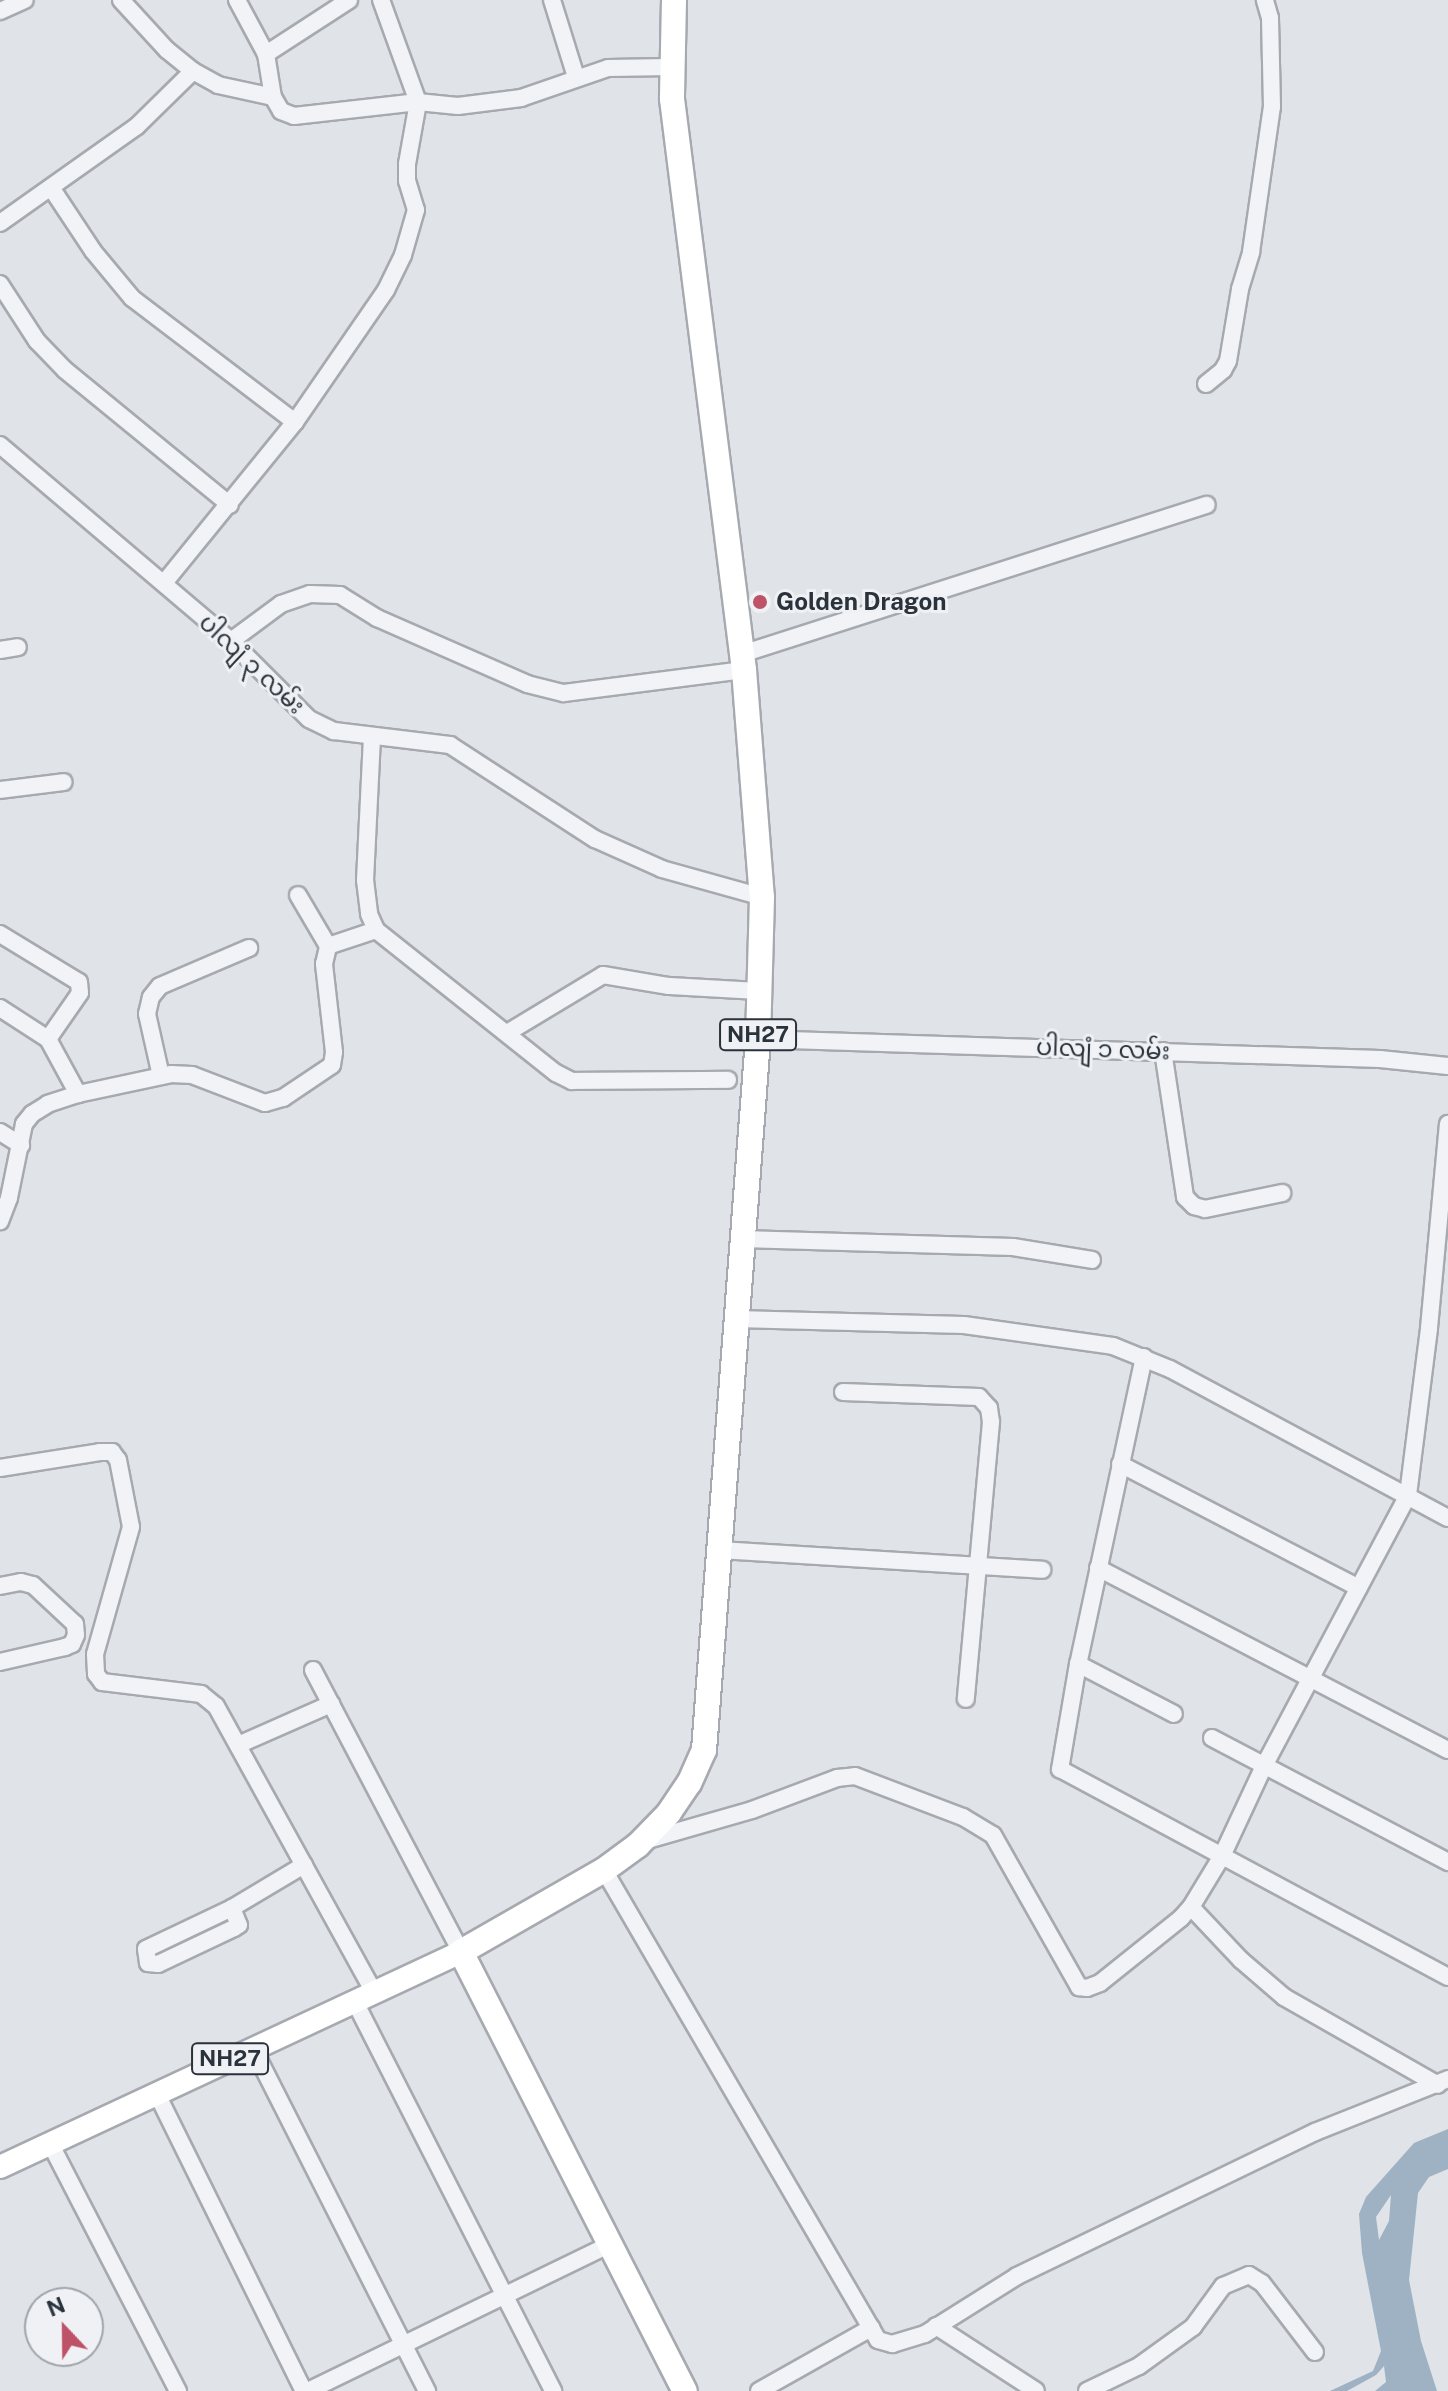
<!DOCTYPE html>
<meta charset="utf-8">
<style>
body{margin:0}
#map{position:relative;width:1448px;height:2391px;overflow:hidden;background:#e0e3e7;font-family:"Public Sans","Noto Sans Myanmar",sans-serif}
div>[style]{position:absolute}
.water>*{inset:0;background:#9eb2c3}
.roads{filter:drop-shadow(2px 0 #a6aab0) drop-shadow(-2px 0 #a6aab0) drop-shadow(0 2px #a6aab0) drop-shadow(0 -2px #a6aab0)}
.minor>*{height:16px;margin:-8px;padding:0 8px;transform-origin:8px;border-radius:8px;background:#f2f3f6}
.major>*{height:22px;margin:-11px;padding:0 11px;transform-origin:11px;border-radius:11px;background:#fff}
.highway>*{height:24px;margin:-12px;padding:0 12px;transform-origin:12px;border-radius:12px;background:#fff}
.dots>*{width:22px;height:22px;translate:-50% -50%;box-sizing:border-box;border:4px solid #eff1f5;border-radius:50%}
span{translate:-50% -50%;white-space:nowrap;text-align:center;line-height:1.15;-webkit-text-stroke:6px #eff1f5;paint-order:stroke}
.shield-label span{padding:2px 6px;background:#eff1f5;border:2px solid;border-radius:6px;-webkit-text-stroke-width:0}
.shield-label{font-size:22px;color:#2a323c;font-weight:700}
.poi-label{font-size:24px;color:#2a323c;font-weight:700}
.left{translate:0 -50%;text-align:left}
.street-label{font-size:24px;color:#2a323c}
.north{position:absolute;left:24px;top:2287px;width:80px;height:80px;box-sizing:border-box;background:#eff1f5;border:2px solid #a0a5ab;border-radius:50%;rotate:338deg;font-size:22px;font-weight:700;line-height:32px;text-align:center;color:#2a323c}
.north::after{content:'';display:block;margin:auto;width:28px;height:36px;background:#be5267;clip-path:polygon(50% 0,100% 100%,50% 72%,0 100%)}
</style>
<div id="map">
<div class="water">
<i style="clip-path:polygon(evenodd,1448px 2129px,1448px 2169px,1429px 2177px,1418px 2193px,1409px 2280px,1421px 2341px,1437px 2391px,1375px 2391px,1386px 2382px,1384px 2366px,1376px 2375px,1347px 2391px,1330px 2391px,1373px 2371px,1381px 2351px,1362px 2253px,1359px 2214px,1366px 2197px,1414px 2143px,1448px 2129px,1391px 2195px,1389px 2221px,1379px 2240px,1376px 2217px,1391px 2195px)"></i>
</div>
<div class="roads">
<div class="minor">
<i style="left:121px;top:0;width:68px;rotate:47.4deg"></i>
<i style="left:167px;top:50px;width:33px;rotate:39deg"></i>
<i style="left:193px;top:71px;width:29px;rotate:29deg"></i>
<i style="left:218px;top:85px;width:56px;rotate:12.3deg"></i>
<i style="left:273px;top:97px;width:16px;rotate:60deg"></i>
<i style="left:281px;top:111px;width:14px;rotate:21deg"></i>
<i style="left:294px;top:116px;width:125px;rotate:-6.4deg"></i>
<i style="left:418px;top:102px;width:40px;rotate:5.7deg"></i>
<i style="left:458px;top:106px;width:64px;rotate:-7.2deg"></i>
<i style="left:521px;top:98px;width:92px;rotate:-19deg"></i>
<i style="left:608px;top:68px;width:63px;rotate:-0.9deg"></i>
<i style="left:237px;top:0;width:61px;rotate:61.8deg"></i>
<i style="left:266px;top:54px;width:44px;rotate:80.8deg"></i>
<i style="left:552px;top:0;width:81px;rotate:72.7deg"></i>
<i style="left:0;top:11px;width:27px;rotate:-24deg"></i>
<i style="left:266px;top:54px;width:99px;rotate:-33deg"></i>
<i style="left:52px;top:189px;width:74px;rotate:56.5deg"></i>
<i style="left:93px;top:251px;width:61px;rotate:50.3deg"></i>
<i style="left:132px;top:298px;width:205px;rotate:37.3deg"></i>
<i style="left:0;top:223px;width:168px;rotate:-35.3deg"></i>
<i style="left:137px;top:126px;width:78px;rotate:-44.5deg"></i>
<i style="left:0;top:284px;width:68px;rotate:57deg"></i>
<i style="left:37px;top:341px;width:40px;rotate:46deg"></i>
<i style="left:65px;top:370px;width:213px;rotate:39.3deg"></i>
<i style="left:1206px;top:384px;width:22px;rotate:-39deg"></i>
<i style="left:1223px;top:370px;width:10px;rotate:-61deg"></i>
<i style="left:1228px;top:361px;width:73px;rotate:-80.5deg"></i>
<i style="left:1240px;top:289px;width:39px;rotate:-73deg"></i>
<i style="left:1251px;top:252px;width:147px;rotate:-81.8deg"></i>
<i style="left:1272px;top:107px;width:89px;rotate:-91.3deg"></i>
<i style="left:1270px;top:18px;width:19px;rotate:-106deg"></i>
<i style="left:0;top:445px;width:303px;rotate:40.3deg"></i>
<i style="left:231px;top:641px;width:110px;rotate:45deg"></i>
<i style="left:309px;top:719px;width:28px;rotate:26deg"></i>
<i style="left:334px;top:731px;width:117px;rotate:6.9deg"></i>
<i style="left:450px;top:745px;width:173px;rotate:33deg"></i>
<i style="left:595px;top:839px;width:73px;rotate:24.1deg"></i>
<i style="left:662px;top:869px;width:104px;rotate:15.6deg"></i>
<i style="left:164px;top:583px;width:208px;rotate:-50.9deg"></i>
<i style="left:295px;top:422px;width:160px;rotate:-55.4deg"></i>
<i style="left:386px;top:290px;width:39px;rotate:-64deg"></i>
<i style="left:403px;top:255px;width:47px;rotate:-73.9deg"></i>
<i style="left:416px;top:210px;width:30px;rotate:-107deg"></i>
<i style="left:407px;top:181px;width:17px;rotate:-90deg"></i>
<i style="left:407px;top:164px;width:63px;rotate:-79.9deg"></i>
<i style="left:418px;top:102px;width:109px;rotate:-109.9deg"></i>
<i style="left:231px;top:641px;width:62px;rotate:-36.5deg"></i>
<i style="left:281px;top:604px;width:31px;rotate:-19deg"></i>
<i style="left:310px;top:594px;width:30px;rotate:2deg"></i>
<i style="left:340px;top:595px;width:44px;rotate:31.9deg"></i>
<i style="left:377px;top:618px;width:164px;rotate:23.7deg"></i>
<i style="left:527px;top:684px;width:38px;rotate:14deg"></i>
<i style="left:564px;top:693px;width:181px;rotate:-7.3deg"></i>
<i style="left:0;top:650px;width:18px;rotate:-9deg"></i>
<i style="left:742px;top:654px;width:488px;rotate:-17.8deg"></i>
<i style="left:372px;top:737px;width:143px;rotate:92.8deg"></i>
<i style="left:365px;top:880px;width:34px;rotate:83deg"></i>
<i style="left:369px;top:914px;width:17px;rotate:66deg"></i>
<i style="left:376px;top:930px;width:230px;rotate:38.5deg"></i>
<i style="left:556px;top:1073px;width:18px;rotate:27deg"></i>
<i style="left:572px;top:1081px;width:156px;rotate:-0.4deg"></i>
<i style="left:0;top:790px;width:64px;rotate:-7.1deg"></i>
<i style="left:0;top:934px;width:92px;rotate:31.3deg"></i>
<i style="left:79px;top:982px;width:11px;rotate:85deg"></i>
<i style="left:80px;top:993px;width:56px;rotate:124.8deg"></i>
<i style="left:328px;top:946px;width:51px;rotate:-18.4deg"></i>
<i style="left:0;top:1008px;width:57px;rotate:32.9deg"></i>
<i style="left:48px;top:1039px;width:63px;rotate:61.4deg"></i>
<i style="left:78px;top:1094px;width:32px;rotate:162deg"></i>
<i style="left:48px;top:1104px;width:19px;rotate:148deg"></i>
<i style="left:32px;top:1114px;width:13px;rotate:129deg"></i>
<i style="left:24px;top:1124px;width:76px;rotate:101.5deg"></i>
<i style="left:9px;top:1198px;width:25px;rotate:111deg"></i>
<i style="left:507px;top:1033px;width:112px;rotate:-31.1deg"></i>
<i style="left:603px;top:975px;width:67px;rotate:9.5deg"></i>
<i style="left:669px;top:986px;width:90px;rotate:3.2deg"></i>
<i style="left:758px;top:1039px;width:622px;rotate:1.84deg"></i>
<i style="left:1380px;top:1059px;width:68px;rotate:5.9deg"></i>
<i style="left:1163px;top:1051px;width:148px;rotate:81.4deg"></i>
<i style="left:1185px;top:1197px;width:13px;rotate:45deg"></i>
<i style="left:1194px;top:1206px;width:11px;rotate:15deg"></i>
<i style="left:1205px;top:1209px;width:79px;rotate:-11.7deg"></i>
<i style="left:161px;top:1076px;width:64px;rotate:-102.7deg"></i>
<i style="left:147px;top:1014px;width:17px;rotate:-77deg"></i>
<i style="left:151px;top:997px;width:14px;rotate:-51deg"></i>
<i style="left:160px;top:986px;width:97px;rotate:-23.1deg"></i>
<i style="left:78px;top:1094px;width:95px;rotate:-12.1deg"></i>
<i style="left:171px;top:1074px;width:21px;rotate:3deg"></i>
<i style="left:192px;top:1075px;width:78px;rotate:21deg"></i>
<i style="left:265px;top:1103px;width:19px;rotate:-16deg"></i>
<i style="left:283px;top:1098px;width:59px;rotate:-34deg"></i>
<i style="left:332px;top:1065px;width:13px;rotate:-81deg"></i>
<i style="left:334px;top:1052px;width:89px;rotate:-96.5deg"></i>
<i style="left:324px;top:964px;width:18px;rotate:-77deg"></i>
<i style="left:328px;top:946px;width:59px;rotate:-120.5deg"></i>
<i style="left:0;top:1132px;width:25px;rotate:32deg"></i>
<i style="left:742px;top:1239px;width:271px;rotate:1.7deg"></i>
<i style="left:1013px;top:1247px;width:80px;rotate:9.3deg"></i>
<i style="left:736px;top:1319px;width:228px;rotate:1.5deg"></i>
<i style="left:964px;top:1325px;width:150px;rotate:8deg"></i>
<i style="left:1113px;top:1346px;width:61px;rotate:22deg"></i>
<i style="left:1170px;top:1369px;width:315px;rotate:28.2deg"></i>
<i style="left:1144px;top:1357px;width:314px;rotate:102.1deg"></i>
<i style="left:1078px;top:1664px;width:107px;rotate:99.7deg"></i>
<i style="left:1060px;top:1769px;width:440px;rotate:28.2deg"></i>
<i style="left:843px;top:1392px;width:136px;rotate:2.1deg"></i>
<i style="left:979px;top:1397px;width:15px;rotate:48deg"></i>
<i style="left:989px;top:1408px;width:14px;rotate:82deg"></i>
<i style="left:991px;top:1422px;width:278px;rotate:95.2deg"></i>
<i style="left:1120px;top:1464px;width:269px;rotate:27.4deg"></i>
<i style="left:0;top:1468px;width:101px;rotate:-9.1deg"></i>
<i style="left:100px;top:1452px;width:12px"></i>
<i style="left:112px;top:1452px;width:10px;rotate:53deg"></i>
<i style="left:118px;top:1460px;width:68px;rotate:79deg"></i>
<i style="left:131px;top:1527px;width:132px;rotate:105.8deg"></i>
<i style="left:95px;top:1654px;width:20px;rotate:87deg"></i>
<i style="left:96px;top:1674px;width:10px;rotate:53deg"></i>
<i style="left:102px;top:1682px;width:100px;rotate:6.9deg"></i>
<i style="left:201px;top:1694px;width:19px;rotate:39deg"></i>
<i style="left:216px;top:1706px;width:325px;rotate:61.1deg"></i>
<i style="left:719px;top:1550px;width:324px;rotate:3.5deg"></i>
<i style="left:1098px;top:1568px;width:394px;rotate:27.5deg"></i>
<i style="left:0;top:1586px;width:21px;rotate:-11deg"></i>
<i style="left:21px;top:1582px;width:12px;rotate:14deg"></i>
<i style="left:33px;top:1585px;width:57px;rotate:42.9deg"></i>
<i style="left:75px;top:1624px;width:11px;rotate:85deg"></i>
<i style="left:76px;top:1635px;width:10px;rotate:114deg"></i>
<i style="left:72px;top:1644px;width:8px;rotate:157deg"></i>
<i style="left:65px;top:1647px;width:67px;rotate:167deg"></i>
<i style="left:1078px;top:1664px;width:108px;rotate:27.5deg"></i>
<i style="left:313px;top:1670px;width:318px;rotate:62.3deg"></i>
<i style="left:1212px;top:1738px;width:267px;rotate:27.7deg"></i>
<i style="left:238px;top:1745px;width:102px;rotate:-23.8deg"></i>
<i style="left:644px;top:1841px;width:112px;rotate:-16deg"></i>
<i style="left:752px;top:1810px;width:91px;rotate:-20.6deg"></i>
<i style="left:837px;top:1778px;width:18px;rotate:-6deg"></i>
<i style="left:855px;top:1776px;width:116px;rotate:20.8deg"></i>
<i style="left:963px;top:1817px;width:35px;rotate:31deg"></i>
<i style="left:993px;top:1835px;width:175px;rotate:60.5deg"></i>
<i style="left:1079px;top:1987px;width:8px;rotate:7deg"></i>
<i style="left:1087px;top:1988px;width:14px;rotate:-21deg"></i>
<i style="left:1100px;top:1983px;width:104px;rotate:-38.7deg"></i>
<i style="left:1181px;top:1918px;width:15px;rotate:-48deg"></i>
<i style="left:1191px;top:1907px;width:60px;rotate:-58.7deg"></i>
<i style="left:1222px;top:1856px;width:99px;rotate:-65deg"></i>
<i style="left:1264px;top:1766px;width:307px;rotate:-62deg"></i>
<i style="left:1408px;top:1495px;width:168px;rotate:-82.8deg"></i>
<i style="left:1429px;top:1328px;width:205px;rotate:-84.7deg"></i>
<i style="left:604px;top:1870px;width:544px;rotate:59.76deg"></i>
<i style="left:878px;top:2340px;width:15px;rotate:16deg"></i>
<i style="left:892px;top:2344px;width:34px;rotate:-17deg"></i>
<i style="left:925px;top:2334px;width:109px;rotate:-32.2deg"></i>
<i style="left:1017px;top:2276px;width:331px;rotate:-25.8deg"></i>
<i style="left:1315px;top:2132px;width:143px;rotate:-21.7deg"></i>
<i style="left:1191px;top:1907px;width:73px;rotate:46.7deg"></i>
<i style="left:1241px;top:1960px;width:57px;rotate:40.7deg"></i>
<i style="left:1284px;top:1997px;width:177px;rotate:29.7deg"></i>
<i style="left:232px;top:1908px;width:18px;rotate:68deg"></i>
<i style="left:239px;top:1925px;width:6px;rotate:149deg"></i>
<i style="left:234px;top:1928px;width:84px;rotate:154.7deg"></i>
<i style="left:158px;top:1964px;width:10px;rotate:-174deg"></i>
<i style="left:148px;top:1963px;width:14px;rotate:-98deg"></i>
<i style="left:146px;top:1949px;width:95px;rotate:-25.5deg"></i>
<i style="left:232px;top:1908px;width:84px;rotate:-30.8deg"></i>
<i style="left:354px;top:2000px;width:439px;rotate:63deg"></i>
<i style="left:253px;top:2048px;width:385px;rotate:63.1deg"></i>
<i style="left:157px;top:2094px;width:331px;rotate:63.7deg"></i>
<i style="left:51px;top:2145px;width:277px;rotate:62.7deg"></i>
<i style="left:936px;top:2326px;width:119px;rotate:33deg"></i>
<i style="left:308px;top:2391px;width:335px;rotate:-25.9deg"></i>
<i style="left:759px;top:2391px;width:129px;rotate:-29.4deg"></i>
<i style="left:1087px;top:2391px;width:58px;rotate:-25.7deg"></i>
<i style="left:1139px;top:2366px;width:67px;rotate:-35.8deg"></i>
<i style="left:1193px;top:2327px;width:51px;rotate:-53.8deg"></i>
<i style="left:1223px;top:2286px;width:28px;rotate:-23deg"></i>
<i style="left:1249px;top:2275px;width:15px;rotate:32deg"></i>
<i style="left:1262px;top:2283px;width:87px;rotate:52.5deg"></i>
</div>
<div class="major">
<i style="left:0;top:2167px;width:509px;rotate:-25deg"></i>
</div>
<div class="highway">
<i style="left:674px;top:0;width:99px;rotate:91.2deg"></i>
<i style="left:672px;top:99px;width:576px;rotate:82.81deg"></i>
<i style="left:744px;top:670px;width:228px;rotate:85.5deg"></i>
<i style="left:762px;top:897px;width:142px;rotate:91.6deg"></i>
<i style="left:758px;top:1039px;width:713px;rotate:94.34deg"></i>
<i style="left:704px;top:1750px;width:36px;rotate:114deg"></i>
<i style="left:689px;top:1783px;width:36px;rotate:124deg"></i>
<i style="left:669px;top:1813px;width:45px;rotate:134.1deg"></i>
<i style="left:638px;top:1845px;width:42px;rotate:143.7deg"></i>
<i style="left:604px;top:1870px;width:165px;rotate:150.2deg"></i>
<i style="left:461px;top:1952px;width:493px;rotate:63deg"></i>
</div>
</div>
<div class="dots">
<i style="left:760px;top:602px;background:#be5267"></i>
</div>
<div class="shield-label">
<span style="left:758px;top:1035px">NH27</span>
<span style="left:230px;top:2059px">NH27</span>
</div>
<div class="poi-label">
<span class="left" style="left:776px;top:602px">Golden Dragon</span>
</div>
<div class="street-label">
<span style="left:252px;top:664px;rotate:43deg">ပါလျံ ၃ လမ်း</span>
<span style="left:1103px;top:1049px;rotate:2deg">ပါလျံ ၁ လမ်း</span>
</div>
<div class="north">N</div>
</div>
